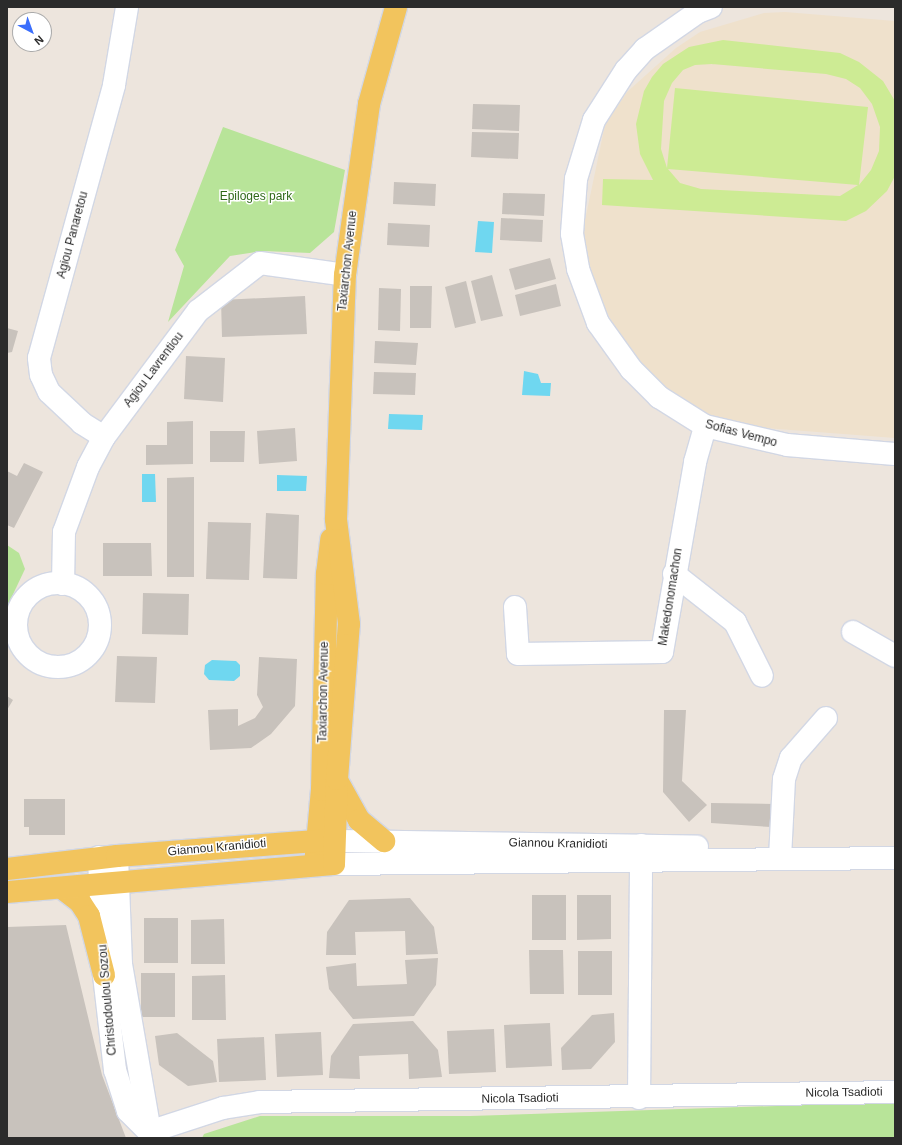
<!DOCTYPE html>
<style>
body{margin:0}
#map{position:relative;width:902px;height:1145px;overflow:hidden;background:#ede5dd;font-family:Arial,sans-serif}
div>[style]{position:absolute}
.education>*{inset:0;background:#efe1cc}
.green>*{inset:0;background:#b8e499}
.pitch>*{inset:0;background:#cdeb94}
.water>*{inset:0;background:#6fd7f0}
.building>*{inset:0;background:#c8c2bc}
.roads{filter:drop-shadow(1px 0 #d2d7e4) drop-shadow(-1px 0 #d2d7e4) drop-shadow(0 1px #d2d7e4) drop-shadow(0 -1px #d2d7e4)}
.minor>*{height:22px;margin:-11px;padding:0 11px;transform-origin:11px;border-radius:11px;background:#fff}
.minor>.ring{margin:-11px;padding:0;box-sizing:content-box;background:none;border:22px solid #fff;border-radius:50%}
.major>*{height:22px;margin:-11px;padding:0 11px;transform-origin:11px;border-radius:11px;background:#f2c45d}
span{translate:-50% -50%;white-space:nowrap;text-align:center;line-height:1.15;-webkit-text-stroke:3px #fff;paint-order:stroke}
.park-label{font-size:12px;color:#306919}
.street-label{font-size:12px;color:#2b2b2b}
.frame{position:absolute;inset:0;border:8px solid #2b2b2b;pointer-events:none}
.north{position:absolute;left:12px;top:12px;width:40px;height:40px;box-sizing:border-box;background:#fff;border:1px solid #aaa;border-radius:50%;rotate:139deg;font-size:11px;font-weight:700;line-height:16px;text-align:center;color:#2b2b2b}
.north::after{content:'';display:block;margin:auto;width:14px;height:18px;background:#3b6efc;clip-path:polygon(50% 0,100% 100%,50% 72%,0 100%)}
</style>
<div id="map">
<div class="education">
<i style="clip-path:polygon(785px 12px,895px 21px,895px 438px,739px 426px,712px 418px,689px 405px,638px 365px,623px 343px,602px 303px,583px 251px,584px 225px,605px 125px,627px 92px,676px 48px,700px 32px,764px 13px)"></i>
</div>
<div class="green">
<i style="clip-path:polygon(223px 127px,345px 170px,334px 232px,310px 253px,263px 251px,230px 256px,168px 322px,184px 266px,175px 250px)"></i>
<i style="clip-path:polygon(7px 545px,19px 553px,25px 569px,7px 607px)"></i>
<i style="clip-path:polygon(895px 1102px,895px 1138px,202px 1138px,204px 1134px,260px 1116px,470px 1116px)"></i>
</div>
<div class="pitch">
<i style="clip-path:polygon(evenodd,723px 40px,840px 53px,859px 62px,883px 81px,895px 101px,895px 176px,887px 191px,866px 211px,846px 221px,602px 205px,603px 179px,653px 180px,640px 154px,636px 124px,644px 91px,652px 77px,663px 64px,689px 47px,723px 40px,712px 64px,826px 74px,846px 79px,860px 88px,872px 104px,880px 127px,879px 151px,871px 170px,859px 185px,868px 107px,675px 88px,667px 168px,661px 149px,664px 101px,672px 83px,683px 70px,695px 65px,712px 64px,723px 40px,668px 169px,858px 185px,840px 196px,701px 189px,680px 183px,668px 169px)"></i>
</div>
<div class="water">
<i style="clip-path:polygon(478px 221px,494px 222px,492px 253px,475px 252px)"></i>
<i style="clip-path:polygon(524px 371px,538px 374px,541px 383px,551px 383px,550px 396px,522px 395px)"></i>
<i style="clip-path:polygon(389px 414px,423px 415px,422px 430px,388px 429px)"></i>
<i style="clip-path:polygon(142px 474px,155px 474px,156px 502px,142px 502px)"></i>
<i style="clip-path:polygon(277px 475px,307px 476px,306px 491px,277px 491px)"></i>
<i style="clip-path:polygon(212px 660px,236px 661px,240px 665px,240px 676px,234px 681px,209px 680px,204px 674px,205px 665px)"></i>
</div>
<div class="building">
<i style="clip-path:polygon(473px 104px,520px 105px,519px 131px,472px 129px)"></i>
<i style="clip-path:polygon(472px 132px,519px 133px,518px 159px,471px 157px)"></i>
<i style="clip-path:polygon(394px 182px,436px 184px,435px 206px,393px 204px)"></i>
<i style="clip-path:polygon(503px 193px,545px 194px,544px 216px,502px 214px)"></i>
<i style="clip-path:polygon(501px 218px,543px 220px,542px 242px,500px 240px)"></i>
<i style="clip-path:polygon(388px 223px,430px 225px,429px 247px,387px 245px)"></i>
<i style="clip-path:polygon(550px 258px,556px 279px,515px 290px,509px 269px)"></i>
<i style="clip-path:polygon(492px 275px,503px 316px,481px 321px,471px 281px)"></i>
<i style="clip-path:polygon(466px 281px,476px 323px,455px 328px,445px 287px)"></i>
<i style="clip-path:polygon(556px 284px,561px 306px,520px 316px,515px 295px)"></i>
<i style="clip-path:polygon(410px 286px,432px 286px,431px 328px,410px 328px)"></i>
<i style="clip-path:polygon(379px 288px,401px 289px,400px 331px,378px 330px)"></i>
<i style="clip-path:polygon(305px 296px,307px 334px,222px 337px,221px 300px)"></i>
<i style="clip-path:polygon(7px 328px,18px 331px,12px 352px,7px 353px)"></i>
<i style="clip-path:polygon(375px 341px,418px 343px,416px 365px,374px 363px)"></i>
<i style="clip-path:polygon(186px 356px,225px 358px,223px 402px,184px 399px)"></i>
<i style="clip-path:polygon(374px 372px,416px 373px,415px 395px,373px 394px)"></i>
<i style="clip-path:polygon(193px 421px,193px 464px,146px 465px,146px 445px,167px 445px,167px 422px)"></i>
<i style="clip-path:polygon(295px 428px,297px 461px,259px 464px,257px 431px)"></i>
<i style="clip-path:polygon(210px 431px,245px 431px,244px 462px,210px 462px)"></i>
<i style="clip-path:polygon(24px 463px,43px 472px,14px 528px,7px 525px,7px 471px,17px 476px)"></i>
<i style="clip-path:polygon(194px 477px,194px 577px,167px 577px,167px 478px)"></i>
<i style="clip-path:polygon(266px 513px,299px 515px,297px 579px,263px 578px)"></i>
<i style="clip-path:polygon(208px 522px,251px 523px,249px 580px,206px 579px)"></i>
<i style="clip-path:polygon(103px 543px,151px 543px,152px 576px,103px 576px)"></i>
<i style="clip-path:polygon(143px 593px,189px 594px,188px 635px,142px 634px)"></i>
<i style="clip-path:polygon(117px 656px,157px 657px,155px 703px,115px 702px)"></i>
<i style="clip-path:polygon(259px 657px,297px 659px,295px 706px,271px 734px,251px 748px,210px 750px,208px 710px,238px 709px,238px 726px,255px 718px,263px 707px,257px 695px)"></i>
<i style="clip-path:polygon(7px 696px,13px 700px,7px 710px)"></i>
<i style="clip-path:polygon(664px 710px,686px 710px,682px 781px,707px 805px,689px 822px,663px 792px)"></i>
<i style="clip-path:polygon(24px 799px,65px 799px,65px 835px,29px 835px,29px 827px,24px 827px)"></i>
<i style="clip-path:polygon(711px 803px,773px 804px,771px 827px,711px 823px)"></i>
<i style="clip-path:polygon(532px 895px,566px 895px,566px 940px,532px 940px)"></i>
<i style="clip-path:polygon(577px 895px,611px 895px,611px 939px,577px 940px)"></i>
<i style="clip-path:polygon(410px 898px,434px 927px,438px 954px,406px 955px,405px 931px,355px 932px,356px 955px,326px 955px,327px 932px,349px 900px)"></i>
<i style="clip-path:polygon(144px 918px,178px 918px,178px 963px,144px 963px)"></i>
<i style="clip-path:polygon(224px 919px,225px 964px,191px 964px,191px 920px)"></i>
<i style="clip-path:polygon(66px 925px,102px 1075px,126px 1138px,7px 1138px,7px 927px)"></i>
<i style="clip-path:polygon(529px 950px,563px 950px,564px 994px,530px 994px)"></i>
<i style="clip-path:polygon(578px 951px,612px 951px,612px 995px,578px 995px)"></i>
<i style="clip-path:polygon(438px 958px,436px 985px,414px 1016px,353px 1019px,329px 989px,326px 967px,356px 963px,357px 986px,407px 984px,405px 960px)"></i>
<i style="clip-path:polygon(141px 973px,175px 973px,175px 1017px,141px 1017px)"></i>
<i style="clip-path:polygon(225px 975px,226px 1020px,192px 1020px,192px 976px)"></i>
<i style="clip-path:polygon(614px 1013px,615px 1042px,591px 1069px,562px 1070px,561px 1048px,592px 1015px)"></i>
<i style="clip-path:polygon(413px 1021px,438px 1050px,442px 1077px,409px 1079px,408px 1054px,359px 1056px,360px 1079px,329px 1078px,331px 1056px,353px 1024px)"></i>
<i style="clip-path:polygon(550px 1023px,552px 1066px,506px 1068px,504px 1025px)"></i>
<i style="clip-path:polygon(494px 1029px,496px 1072px,449px 1074px,447px 1031px)"></i>
<i style="clip-path:polygon(321px 1032px,323px 1075px,277px 1077px,275px 1034px)"></i>
<i style="clip-path:polygon(177px 1033px,213px 1061px,217px 1082px,188px 1086px,159px 1065px,155px 1036px)"></i>
<i style="clip-path:polygon(264px 1037px,266px 1080px,219px 1082px,217px 1039px)"></i>
</div>
<div class="roads">
<div class="minor">
<i style="left:711px;top:7px;width:14px;rotate:159deg"></i>
<i style="left:698px;top:12px;width:65px;rotate:145.1deg"></i>
<i style="left:645px;top:49px;width:28px;rotate:132deg"></i>
<i style="left:626px;top:70px;width:59px;rotate:122.6deg"></i>
<i style="left:594px;top:120px;width:62px;rotate:107deg"></i>
<i style="left:576px;top:179px;width:55px;rotate:94.2deg"></i>
<i style="left:572px;top:234px;width:36px;rotate:80deg"></i>
<i style="left:578px;top:269px;width:58px;rotate:69.7deg"></i>
<i style="left:598px;top:323px;width:57px;rotate:54.3deg"></i>
<i style="left:631px;top:369px;width:40px;rotate:45deg"></i>
<i style="left:659px;top:397px;width:54px;rotate:32.2deg"></i>
<i style="left:705px;top:426px;width:84px;rotate:13deg"></i>
<i style="left:787px;top:445px;width:108px;rotate:4.8deg"></i>
<i style="left:104px;top:437px;width:26px;rotate:-148deg"></i>
<i style="left:82px;top:423px;width:45px;rotate:-136.8deg"></i>
<i style="left:49px;top:392px;width:19px;rotate:-115deg"></i>
<i style="left:41px;top:375px;width:17px;rotate:-97deg"></i>
<i style="left:39px;top:358px;width:283px;rotate:-74.6deg"></i>
<i style="left:114px;top:85px;width:79px;rotate:-80.5deg"></i>
<i style="left:674px;top:574px;width:78px;rotate:38.2deg"></i>
<i style="left:735px;top:622px;width:60px;rotate:63.4deg"></i>
<i class="ring" style="left:16px;top:583px;width:62px;height:62px"></i>
<i style="left:63px;top:584px;width:52px;rotate:-88.9deg"></i>
<i style="left:64px;top:532px;width:69px;rotate:-69.7deg"></i>
<i style="left:88px;top:467px;width:34px;rotate:-62deg"></i>
<i style="left:104px;top:437px;width:157px;rotate:-53.3deg"></i>
<i style="left:198px;top:311px;width:78px;rotate:-37.7deg"></i>
<i style="left:260px;top:263px;width:86px;rotate:8deg"></i>
<i style="left:515px;top:607px;width:47px;rotate:86.3deg"></i>
<i style="left:518px;top:654px;width:144px;rotate:-0.8deg"></i>
<i style="left:662px;top:652px;width:193px;rotate:-80.1deg"></i>
<i style="left:695px;top:462px;width:37px;rotate:-74deg"></i>
<i style="left:853px;top:632px;width:48px;rotate:29.7deg"></i>
<i style="left:335px;top:841px;width:362px;rotate:0.9deg"></i>
<i style="left:117px;top:856px;width:108px;rotate:87.9deg"></i>
<i style="left:121px;top:964px;width:177px;rotate:80.2deg"></i>
<i style="left:99px;top:857px;width:118px;rotate:87.6deg"></i>
<i style="left:104px;top:975px;width:96px;rotate:83.4deg"></i>
<i style="left:115px;top:1070px;width:43px;rotate:72.4deg"></i>
<i style="left:128px;top:1111px;width:30px;rotate:45deg"></i>
<i style="left:780px;top:858px;width:79px;rotate:-87.1deg"></i>
<i style="left:784px;top:779px;width:22px;rotate:-72deg"></i>
<i style="left:791px;top:758px;width:53px;rotate:-48.8deg"></i>
<i style="left:334px;top:864px;width:561px;rotate:-0.61deg"></i>
<i style="left:639px;top:1098px;width:253px;rotate:-89.5deg"></i>
<i style="left:149px;top:1132px;width:78px;rotate:-18deg"></i>
<i style="left:223px;top:1108px;width:37px;rotate:-9deg"></i>
<i style="left:260px;top:1102px;width:635px;rotate:-0.9deg"></i>
</div>
<div class="major">
<i style="left:338px;top:782px;width:43px;rotate:61.1deg"></i>
<i style="left:359px;top:820px;width:33px;rotate:40deg"></i>
<i style="left:315px;top:865px;width:75px;rotate:-84.7deg"></i>
<i style="left:322px;top:790px;width:216px;rotate:-88.7deg"></i>
<i style="left:327px;top:574px;width:35px;rotate:-83deg"></i>
<i style="left:7px;top:869px;width:111px;rotate:-6.7deg"></i>
<i style="left:117px;top:856px;width:216px;rotate:-4.3deg"></i>
<i style="left:62px;top:888px;width:23px;rotate:38deg"></i>
<i style="left:80px;top:902px;width:17px;rotate:57deg"></i>
<i style="left:89px;top:916px;width:61px;rotate:75.7deg"></i>
<i style="left:7px;top:892px;width:328px;rotate:-4.9deg"></i>
<i style="left:334px;top:864px;width:85px;rotate:-88deg"></i>
<i style="left:337px;top:779px;width:155px;rotate:-85.6deg"></i>
<i style="left:349px;top:624px;width:106px;rotate:-97.1deg"></i>
<i style="left:336px;top:519px;width:244px;rotate:-87.9deg"></i>
<i style="left:345px;top:275px;width:173px;rotate:-82deg"></i>
<i style="left:369px;top:104px;width:101px;rotate:-74.4deg"></i>
</div>
</div>
<div class="park-label">
<span style="left:256px;top:197px">Epiloges park</span>
</div>
<div class="street-label">
<span style="left:73px;top:235px;rotate:-75deg">Agiou Panaretou</span>
<span style="left:348px;top:261px;rotate:-84deg">Taxiarchon Avenue</span>
<span style="left:154px;top:370px;rotate:-53deg">Agiou Lavrentiou</span>
<span style="left:741px;top:434px;rotate:15deg">Sofias Vempo</span>
<span style="left:671px;top:597px;rotate:-81deg">Makedonomachon</span>
<span style="left:324px;top:692px;rotate:-89deg">Taxiarchon Avenue</span>
<span style="left:558px;top:844px;rotate:1deg">Giannou Kranidioti</span>
<span style="left:217px;top:848px;rotate:-5deg">Giannou Kranidioti</span>
<span style="left:108px;top:1000px;rotate:-95deg">Christodoulou Sozou</span>
<span style="left:844px;top:1093px;rotate:-1deg">Nicola Tsadioti</span>
<span style="left:520px;top:1099px;rotate:-1deg">Nicola Tsadioti</span>
</div>
<div class="frame"></div>
<div class="north">N</div>
</div>
